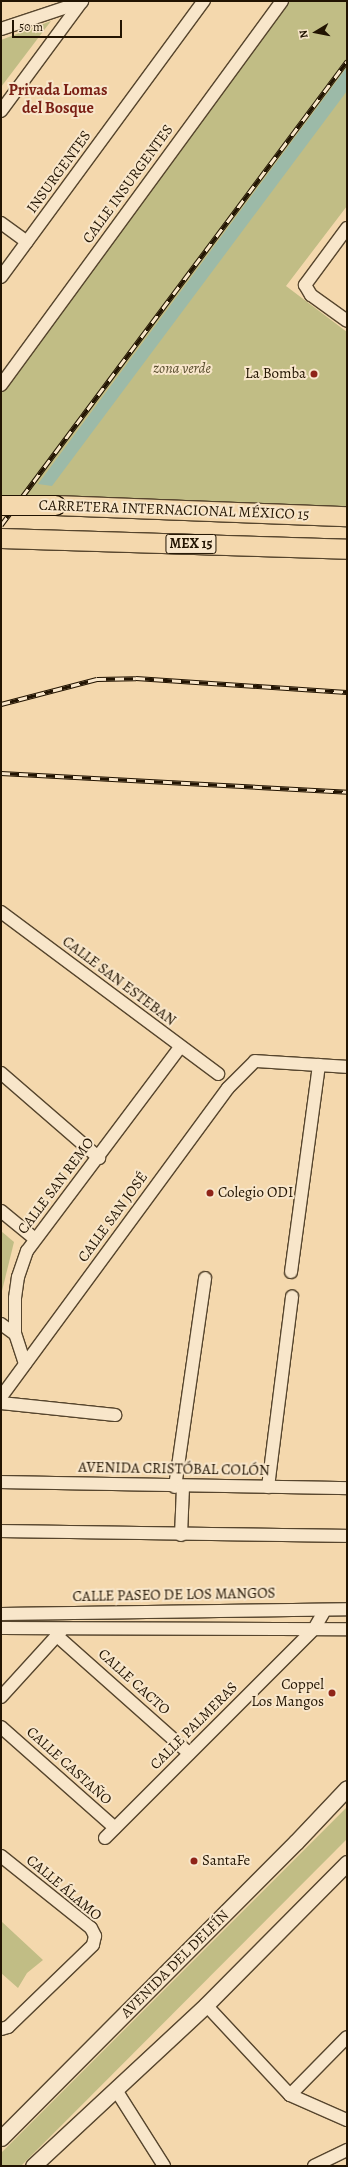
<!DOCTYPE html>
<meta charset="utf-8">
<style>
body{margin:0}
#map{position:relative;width:348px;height:2167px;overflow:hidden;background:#f4d8ad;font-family:Alegreya,serif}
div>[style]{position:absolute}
.green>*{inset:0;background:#c1bd85}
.water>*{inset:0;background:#9cbaa8}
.roads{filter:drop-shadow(1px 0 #56452d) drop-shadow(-1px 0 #56452d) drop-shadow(0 1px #56452d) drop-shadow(0 -1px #56452d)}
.minor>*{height:12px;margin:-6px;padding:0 6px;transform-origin:6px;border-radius:6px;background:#f8e6ca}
.tertiary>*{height:15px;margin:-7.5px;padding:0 7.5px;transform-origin:7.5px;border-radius:7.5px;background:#f8e6ca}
.primary>*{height:19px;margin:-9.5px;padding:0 9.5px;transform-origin:9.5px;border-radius:9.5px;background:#f4d8ad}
.rail>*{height:4.5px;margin-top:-2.25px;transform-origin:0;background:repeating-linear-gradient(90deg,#f8e6ca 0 9px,#221402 0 18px);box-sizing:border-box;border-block:1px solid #221402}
.bridges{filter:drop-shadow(1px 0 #221402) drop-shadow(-1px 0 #221402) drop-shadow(0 1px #221402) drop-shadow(0 -1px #221402)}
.primary-bridge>*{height:19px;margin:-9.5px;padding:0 9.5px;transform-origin:9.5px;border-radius:9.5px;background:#f4d8ad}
.dots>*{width:11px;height:11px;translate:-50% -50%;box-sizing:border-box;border:2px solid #f8e6ca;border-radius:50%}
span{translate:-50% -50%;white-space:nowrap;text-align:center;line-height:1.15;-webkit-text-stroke:4px #f8e6ca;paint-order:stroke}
.shield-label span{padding:1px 3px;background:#f8e6ca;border:1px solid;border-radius:3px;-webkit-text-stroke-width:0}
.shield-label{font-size:14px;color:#221402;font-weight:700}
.street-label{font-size:15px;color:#221402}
.park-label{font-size:15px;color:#5a4f30;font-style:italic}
.poi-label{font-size:15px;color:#221402}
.right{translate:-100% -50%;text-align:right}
.left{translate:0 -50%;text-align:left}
.neighbourhood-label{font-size:16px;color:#7a1f14;font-weight:700}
.frame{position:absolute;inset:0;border:2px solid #221402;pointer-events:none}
.north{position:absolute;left:296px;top:12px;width:40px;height:40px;-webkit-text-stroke:3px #f8e6ca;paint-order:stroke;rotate:260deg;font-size:11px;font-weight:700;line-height:16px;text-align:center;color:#221402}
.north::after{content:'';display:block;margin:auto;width:14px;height:18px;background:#221402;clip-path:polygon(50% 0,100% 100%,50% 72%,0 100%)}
.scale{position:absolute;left:12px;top:20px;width:110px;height:18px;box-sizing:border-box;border:2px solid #221402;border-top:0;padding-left:5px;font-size:12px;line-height:14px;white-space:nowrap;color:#221402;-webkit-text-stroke:3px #f8e6ca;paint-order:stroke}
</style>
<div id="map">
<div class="green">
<i style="clip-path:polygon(286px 1px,347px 1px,347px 206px,286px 286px,347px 332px,347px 509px,1px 496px,1px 392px)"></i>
<i style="clip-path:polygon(51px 21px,1px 87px,1px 40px)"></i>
<i style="clip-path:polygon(1px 1231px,14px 1242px,1px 1295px)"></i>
<i style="clip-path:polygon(347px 1807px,347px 1839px,21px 2166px,1px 2166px,1px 2153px)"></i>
<i style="clip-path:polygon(1px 1921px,43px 1960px,27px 1973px,18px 1988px,1px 1973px)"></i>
</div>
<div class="water">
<i style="clip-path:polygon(347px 67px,347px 91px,52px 486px,38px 484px)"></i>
</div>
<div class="roads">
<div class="minor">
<i style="left:1px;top:29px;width:85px;rotate:-18.4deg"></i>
<i style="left:1px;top:111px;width:137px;rotate:-53.6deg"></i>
<i style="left:1px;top:223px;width:32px;rotate:36deg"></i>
<i style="left:347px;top:228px;width:71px;rotate:126.4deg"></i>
<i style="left:305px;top:285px;width:12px;rotate:59deg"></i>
<i style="left:311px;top:295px;width:44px;rotate:35.8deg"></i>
<i style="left:1px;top:277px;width:343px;rotate:-53.7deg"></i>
<i style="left:1px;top:385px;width:476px;rotate:-53.8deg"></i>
<i style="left:1px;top:912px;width:271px;rotate:36.7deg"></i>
<i style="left:1px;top:1073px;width:130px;rotate:40.9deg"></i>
<i style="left:1px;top:1211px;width:44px;rotate:39.5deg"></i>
<i style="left:291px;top:1272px;width:209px;rotate:-82.3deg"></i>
<i style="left:1px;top:1324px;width:17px;rotate:36deg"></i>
<i style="left:25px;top:1364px;width:32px;rotate:-108deg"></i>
<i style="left:15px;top:1334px;width:36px;rotate:-90deg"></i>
<i style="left:15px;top:1298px;width:21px;rotate:-82deg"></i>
<i style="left:18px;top:1277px;width:28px;rotate:-71deg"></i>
<i style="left:27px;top:1251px;width:255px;rotate:-53.1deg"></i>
<i style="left:1px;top:1397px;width:383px;rotate:-53.7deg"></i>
<i style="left:228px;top:1088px;width:38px;rotate:-45deg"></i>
<i style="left:255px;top:1061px;width:92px;rotate:3.7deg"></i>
<i style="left:1px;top:1403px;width:115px;rotate:6deg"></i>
<i style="left:1px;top:1482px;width:346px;rotate:1deg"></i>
<i style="left:175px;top:1487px;width:211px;rotate:-81.8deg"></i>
<i style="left:268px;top:1487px;width:192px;rotate:-82.8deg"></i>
<i style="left:1px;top:1531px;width:346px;rotate:0.8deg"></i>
<i style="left:181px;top:1535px;width:48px;rotate:-87.6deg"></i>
<i style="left:1px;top:1614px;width:346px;rotate:-0.8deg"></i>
<i style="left:1px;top:1628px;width:346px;rotate:0.2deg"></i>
<i style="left:56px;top:1635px;width:178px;rotate:41.6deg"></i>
<i style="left:1px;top:1697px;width:91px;rotate:-47.7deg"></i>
<i style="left:1px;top:1727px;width:152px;rotate:41.5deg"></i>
<i style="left:105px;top:1838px;width:296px;rotate:-45deg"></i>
<i style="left:314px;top:1629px;width:22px;rotate:-60deg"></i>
<i style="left:1px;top:1856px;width:115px;rotate:38.7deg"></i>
<i style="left:91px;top:1928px;width:9px;rotate:63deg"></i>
<i style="left:95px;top:1936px;width:9px;rotate:103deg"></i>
<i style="left:93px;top:1945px;width:118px;rotate:136deg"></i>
<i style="left:8px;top:2027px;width:7px;rotate:164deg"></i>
<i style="left:206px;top:2005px;width:123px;rotate:47deg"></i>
<i style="left:290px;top:2095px;width:62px;rotate:23.7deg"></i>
<i style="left:116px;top:2090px;width:90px;rotate:57.7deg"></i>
<i style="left:290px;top:2095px;width:81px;rotate:-45.5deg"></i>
<i style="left:314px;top:2166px;width:37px;rotate:-26deg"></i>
</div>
<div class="tertiary">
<i style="left:1px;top:2138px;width:418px;rotate:-45.1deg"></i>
<i style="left:296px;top:1842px;width:74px;rotate:-46.6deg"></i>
<i style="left:33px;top:2166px;width:236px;rotate:-42.9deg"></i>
<i style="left:206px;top:2005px;width:200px;rotate:-45.2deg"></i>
</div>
<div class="primary">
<i style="left:55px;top:505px;width:292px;rotate:2.2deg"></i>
<i style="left:1px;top:538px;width:346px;rotate:1.8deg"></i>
</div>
</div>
<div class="rail">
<i style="left:1px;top:525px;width:579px;rotate:-53.29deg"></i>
<i style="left:1px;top:704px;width:99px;rotate:-14.6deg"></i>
<i style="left:97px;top:679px;width:39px;rotate:-1deg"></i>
<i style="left:136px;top:678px;width:211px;rotate:3.8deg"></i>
<i style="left:1px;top:773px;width:347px;rotate:3.1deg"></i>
</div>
<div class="bridges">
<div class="primary-bridge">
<i style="left:1px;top:505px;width:54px"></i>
</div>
</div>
<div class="dots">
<i style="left:314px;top:374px;background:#8f2418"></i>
<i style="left:210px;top:1193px;background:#8f2418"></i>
<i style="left:332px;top:1693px;background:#8f2418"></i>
<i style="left:194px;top:1861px;background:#8f2418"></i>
</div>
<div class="shield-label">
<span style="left:191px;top:544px">MEX 15</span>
</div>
<div class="street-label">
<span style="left:59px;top:172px;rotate:-54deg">INSURGENTES</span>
<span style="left:128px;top:184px;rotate:-54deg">CALLE INSURGENTES</span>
<span style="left:174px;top:510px;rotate:2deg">CARRETERA INTERNACIONAL MÉXICO 15</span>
<span style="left:119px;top:981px;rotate:37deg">CALLE SAN ESTEBAN</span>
<span style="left:56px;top:1186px;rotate:-53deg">CALLE SAN REMO</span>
<span style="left:113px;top:1217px;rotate:-54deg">CALLE SAN JOSÉ</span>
<span style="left:174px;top:1469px;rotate:1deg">AVENIDA CRISTÓBAL COLÓN</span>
<span style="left:174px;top:1595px;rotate:-1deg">CALLE PASEO DE LOS MANGOS</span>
<span style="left:134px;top:1682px;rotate:42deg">CALLE CACTO</span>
<span style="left:194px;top:1726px;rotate:-45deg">CALLE PALMERAS</span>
<span style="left:69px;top:1766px;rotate:42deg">CALLE CASTAÑO</span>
<span style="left:64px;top:1888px;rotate:40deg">CALLE ÁLAMO</span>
<span style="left:175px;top:1964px;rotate:-45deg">AVENIDA DEL DELFÍN</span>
</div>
<div class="park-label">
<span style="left:182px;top:369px">zona verde</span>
</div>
<div class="poi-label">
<span class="right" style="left:306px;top:374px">La Bomba</span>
<span class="left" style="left:218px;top:1193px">Colegio ODI</span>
<span class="right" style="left:324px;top:1693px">Coppel<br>Los Mangos</span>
<span class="left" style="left:202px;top:1861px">SantaFe</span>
</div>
<div class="neighbourhood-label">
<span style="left:58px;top:99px">Privada Lomas<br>del Bosque</span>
</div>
<div class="frame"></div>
<div class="north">N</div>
<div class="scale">50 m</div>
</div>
